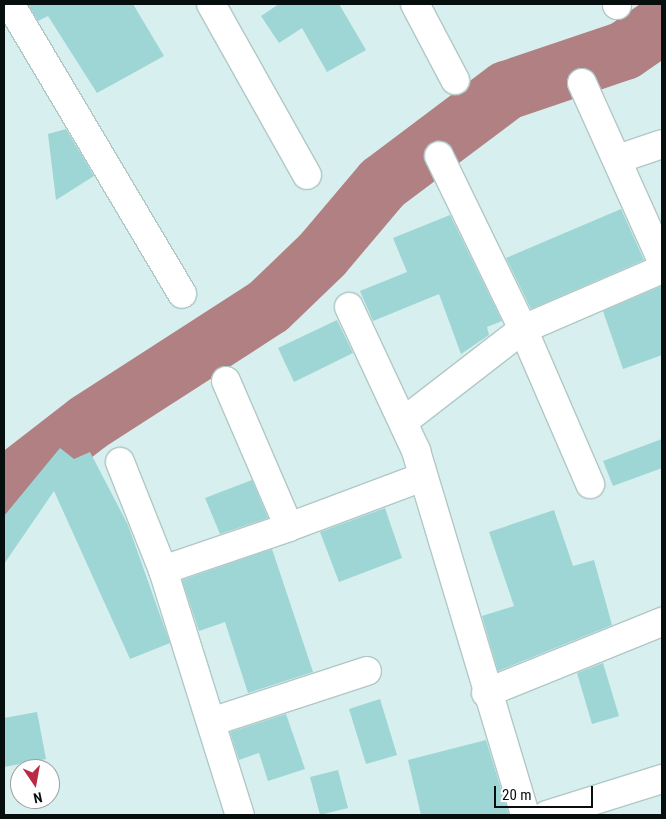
<!DOCTYPE html>
<style>
body{margin:0}
#map{position:relative;width:666px;height:819px;overflow:hidden;background:#d7efee;font-family:"Roboto Condensed",sans-serif}
div>[style]{position:absolute}
.river>*{height:59px;margin:-29.5px;padding:0 29.5px;transform-origin:29.5px;border-radius:29.5px;background:#b08082}
.building>*{inset:0;background:#9dd6d4}
.roads{filter:drop-shadow(1px 0 #b0c8c6) drop-shadow(-1px 0 #b0c8c6) drop-shadow(0 1px #b0c8c6) drop-shadow(0 -1px #b0c8c6)}
.street>*{height:28px;margin:-14px;padding:0 14px;transform-origin:14px;border-radius:14px;background:#fff}
span{translate:-50% -50%;white-space:nowrap;text-align:center;line-height:1.15;-webkit-text-stroke:4px #fff;paint-order:stroke}
.frame{position:absolute;inset:0;border:5px solid #060e0e;pointer-events:none}
.north{position:absolute;left:10px;top:759px;width:50px;height:50px;box-sizing:border-box;background:#fff;border:1px solid #9b9f9f;border-radius:50%;rotate:168deg;font-size:14px;font-weight:700;line-height:20px;text-align:center;color:#060e0e}
.north::after{content:'';display:block;margin:auto;width:18px;height:22px;background:#bb2a44;clip-path:polygon(50% 0,100% 100%,50% 72%,0 100%)}
.scale{position:absolute;left:494px;top:786px;width:99px;height:22px;box-sizing:border-box;border:2px solid #060e0e;border-top:0;padding-left:6px;font-size:15px;line-height:18px;white-space:nowrap;color:#060e0e;-webkit-text-stroke:4px #fff;paint-order:stroke}
</style>
<div id="map">
<div class="river">
<i style="left:4px;top:487px;width:106px;rotate:-37.7deg"></i>
<i style="left:88px;top:422px;width:214px;rotate:-32.8deg"></i>
<i style="left:268px;top:306px;width:75px;rotate:-43.9deg"></i>
<i style="left:322px;top:254px;width:93px;rotate:-49.8deg"></i>
<i style="left:382px;top:183px;width:155px;rotate:-36.9deg"></i>
<i style="left:506px;top:90px;width:125px;rotate:-18.7deg"></i>
<i style="left:624px;top:50px;width:46px;rotate:-34.4deg"></i>
</div>
<div class="building">
<i style="clip-path:polygon(28px 4px,133px 4px,164px 56px,97px 93px,48px 16px,38px 21px)"></i>
<i style="clip-path:polygon(279px 4px,339px 4px,366px 50px,327px 72px,302px 28px,279px 43px,261px 16px)"></i>
<i style="clip-path:polygon(66px 129px,94px 176px,56px 200px,48px 134px)"></i>
<i style="clip-path:polygon(621px 209px,644px 260px,531px 309px,506px 258px)"></i>
<i style="clip-path:polygon(450px 215px,502px 321px,487px 327px,489px 335px,461px 354px,439px 294px,373px 321px,360px 291px,407px 272px,393px 238px)"></i>
<i style="clip-path:polygon(662px 286px,662px 355px,623px 369px,603px 311px)"></i>
<i style="clip-path:polygon(337px 320px,353px 353px,294px 382px,278px 348px)"></i>
<i style="clip-path:polygon(662px 439px,662px 468px,613px 486px,603px 461px)"></i>
<i style="clip-path:polygon(60px 448px,74px 459px,90px 452px,128px 525px,170px 643px,130px 659px,54px 491px,4px 564px,4px 516px)"></i>
<i style="clip-path:polygon(252px 480px,268px 518px,220px 534px,205px 498px)"></i>
<i style="clip-path:polygon(385px 508px,402px 558px,339px 582px,320px 532px)"></i>
<i style="clip-path:polygon(554px 510px,573px 566px,594px 560px,612px 625px,498px 671px,482px 616px,514px 606px,489px 532px)"></i>
<i style="clip-path:polygon(272px 549px,313px 672px,248px 693px,225px 622px,199px 631px,182px 580px)"></i>
<i style="clip-path:polygon(603px 663px,619px 716px,592px 724px,577px 673px)"></i>
<i style="clip-path:polygon(380px 699px,397px 755px,366px 764px,349px 709px)"></i>
<i style="clip-path:polygon(37px 712px,46px 759px,4px 767px,4px 718px)"></i>
<i style="clip-path:polygon(286px 714px,305px 769px,268px 781px,259px 753px,239px 760px,230px 732px)"></i>
<i style="clip-path:polygon(486px 740px,509px 815px,421px 815px,408px 760px)"></i>
<i style="clip-path:polygon(338px 770px,348px 808px,320px 815px,310px 777px)"></i>
</div>
<div class="roads">
<div class="street">
<i style="left:10px;top:4px;width:337px;rotate:59.3deg"></i>
<i style="left:211px;top:4px;width:196px;rotate:60.7deg"></i>
<i style="left:415px;top:4px;width:86px;rotate:62.2deg"></i>
<i style="left:617px;top:4px;width:1px;rotate:90deg"></i>
<i style="left:582px;top:83px;width:195px;rotate:65.8deg"></i>
<i style="left:439px;top:156px;width:192px;rotate:64.1deg"></i>
<i style="left:523px;top:329px;width:169px;rotate:66.6deg"></i>
<i style="left:618px;top:159px;width:46px;rotate:-18.8deg"></i>
<i style="left:349px;top:307px;width:159px;rotate:65deg"></i>
<i style="left:416px;top:451px;width:380px;rotate:73.3deg"></i>
<i style="left:226px;top:381px;width:159px;rotate:66.7deg"></i>
<i style="left:289px;top:527px;width:143px;rotate:-20.5deg"></i>
<i style="left:404px;top:421px;width:150px;rotate:-37.7deg"></i>
<i style="left:523px;top:329px;width:151px;rotate:-23.3deg"></i>
<i style="left:120px;top:462px;width:116px;rotate:68.3deg"></i>
<i style="left:163px;top:570px;width:257px;rotate:72.6deg"></i>
<i style="left:163px;top:570px;width:133px;rotate:-18.8deg"></i>
<i style="left:486px;top:693px;width:190px;rotate:-22deg"></i>
<i style="left:211px;top:722px;width:164px;rotate:-18.1deg"></i>
<i style="left:547px;top:815px;width:121px;rotate:-17.4deg"></i>
</div>
</div>
<div class="frame"></div>
<div class="north">N</div>
<div class="scale">20 m</div>
</div>
